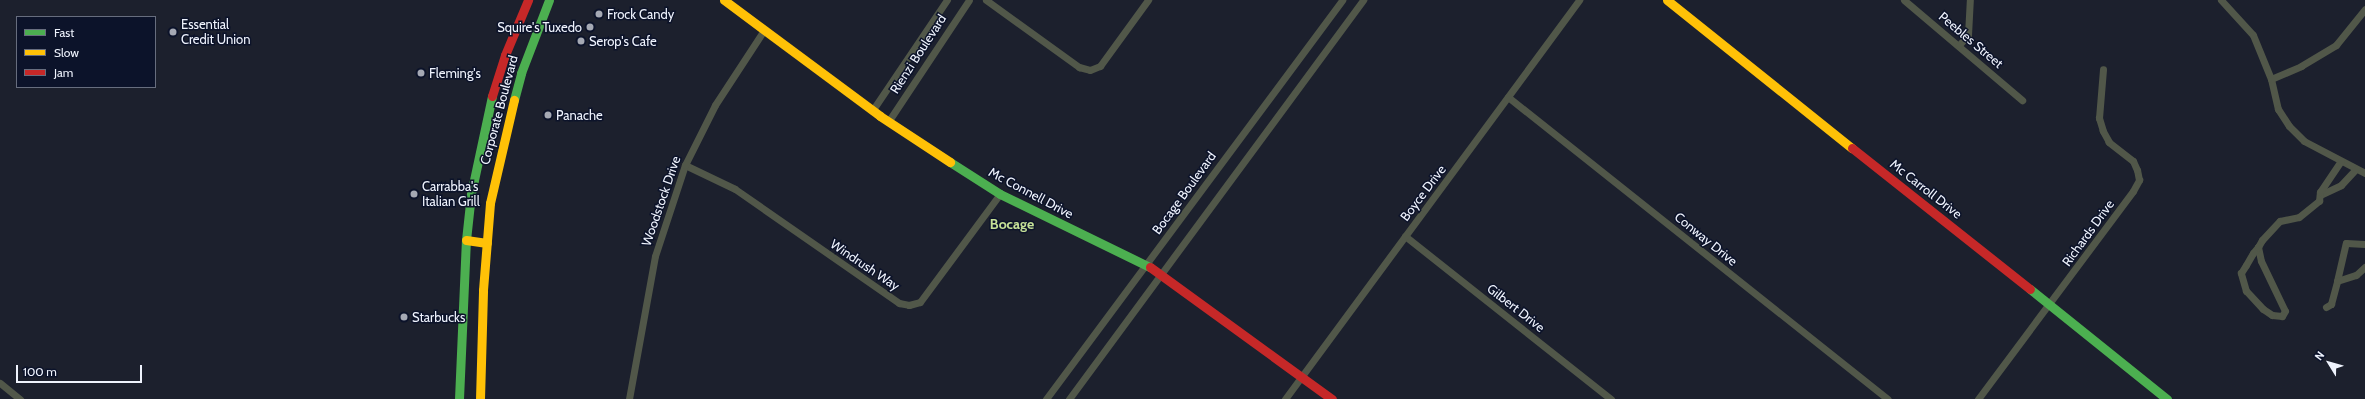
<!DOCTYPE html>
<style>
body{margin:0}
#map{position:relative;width:2365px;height:399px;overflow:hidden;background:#1c202d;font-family:Cabin,sans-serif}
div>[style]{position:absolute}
.street>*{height:7px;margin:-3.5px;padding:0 3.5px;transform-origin:3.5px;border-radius:3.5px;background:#515749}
.fast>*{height:9px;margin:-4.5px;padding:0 4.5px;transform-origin:4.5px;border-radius:4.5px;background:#4caf50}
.slow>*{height:9px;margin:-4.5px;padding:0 4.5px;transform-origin:4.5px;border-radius:4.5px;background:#ffc107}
.jam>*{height:9px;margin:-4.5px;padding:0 4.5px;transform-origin:4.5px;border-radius:4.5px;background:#c62828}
.dots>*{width:11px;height:11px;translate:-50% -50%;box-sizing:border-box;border:2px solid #0c132a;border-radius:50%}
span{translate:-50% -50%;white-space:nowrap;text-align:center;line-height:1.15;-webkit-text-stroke:3px #0c132a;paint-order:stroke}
.poi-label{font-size:13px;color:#eff3fd}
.left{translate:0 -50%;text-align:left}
.right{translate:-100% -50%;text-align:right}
.street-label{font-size:13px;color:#eff3fd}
.neighbourhood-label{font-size:14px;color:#c5e097;font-weight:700}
.legend{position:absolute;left:16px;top:16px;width:140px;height:72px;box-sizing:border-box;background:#0c132a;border:1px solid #676d7e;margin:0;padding:5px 7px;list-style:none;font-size:12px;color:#eff3fd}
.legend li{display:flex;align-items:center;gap:8px;height:20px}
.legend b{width:20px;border:1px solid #676d7e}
.north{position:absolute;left:2309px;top:343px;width:40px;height:40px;-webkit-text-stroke:3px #0c132a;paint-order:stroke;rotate:307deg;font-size:11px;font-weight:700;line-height:16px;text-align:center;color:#eff3fd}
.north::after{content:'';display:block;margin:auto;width:14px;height:18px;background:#eff3fd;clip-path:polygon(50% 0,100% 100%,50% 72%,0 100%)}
.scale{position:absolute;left:16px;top:365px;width:126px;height:18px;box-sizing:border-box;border:2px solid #eff3fd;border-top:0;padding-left:5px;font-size:12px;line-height:14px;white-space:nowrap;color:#eff3fd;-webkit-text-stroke:3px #0c132a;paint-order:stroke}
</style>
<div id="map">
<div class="street">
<i style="left:986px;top:0;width:115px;rotate:35.8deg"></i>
<i style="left:1079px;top:67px;width:11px;rotate:15deg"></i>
<i style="left:1090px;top:70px;width:11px;rotate:-22deg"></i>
<i style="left:1100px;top:66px;width:82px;rotate:-54deg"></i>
<i style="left:1904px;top:0;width:155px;rotate:40.3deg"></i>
<i style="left:2221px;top:0;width:47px;rotate:47.6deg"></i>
<i style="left:2253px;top:35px;width:48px;rotate:67.8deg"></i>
<i style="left:2271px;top:79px;width:31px;rotate:77deg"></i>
<i style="left:2278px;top:109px;width:20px;rotate:57deg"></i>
<i style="left:2289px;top:126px;width:21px;rotate:45deg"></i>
<i style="left:2304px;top:141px;width:69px;rotate:27.7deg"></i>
<i style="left:1959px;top:45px;width:13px;rotate:-48deg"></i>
<i style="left:1968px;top:35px;width:35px;rotate:-87deg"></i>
<i style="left:2271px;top:79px;width:33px;rotate:-23deg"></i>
<i style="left:2301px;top:66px;width:41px;rotate:-31deg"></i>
<i style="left:2336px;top:45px;width:46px;rotate:-51.1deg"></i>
<i style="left:1508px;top:97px;width:485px;rotate:38.5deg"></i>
<i style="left:872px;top:111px;width:134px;rotate:-56deg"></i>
<i style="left:888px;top:122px;width:146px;rotate:-56.4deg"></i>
<i style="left:685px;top:165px;width:55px;rotate:25.6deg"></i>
<i style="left:735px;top:189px;width:200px;rotate:34.8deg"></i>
<i style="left:899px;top:303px;width:10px;rotate:11deg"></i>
<i style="left:909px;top:305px;width:11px;rotate:-15deg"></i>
<i style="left:920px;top:302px;width:134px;rotate:-53.5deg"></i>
<i style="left:2320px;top:195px;width:23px;rotate:-25deg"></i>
<i style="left:2341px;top:185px;width:22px;rotate:-47deg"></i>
<i style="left:1405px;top:236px;width:263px;rotate:38.4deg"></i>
<i style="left:2258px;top:247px;width:14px;rotate:78deg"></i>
<i style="left:2261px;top:261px;width:55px;rotate:64.4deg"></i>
<i style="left:2285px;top:311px;width:6px;rotate:121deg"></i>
<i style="left:2282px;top:316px;width:10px;rotate:-174deg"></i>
<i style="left:2272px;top:315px;width:11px;rotate:-146deg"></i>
<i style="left:2263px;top:309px;width:25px;rotate:-133deg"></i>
<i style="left:2246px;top:291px;width:19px;rotate:-106deg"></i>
<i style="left:2241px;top:273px;width:9px;rotate:-58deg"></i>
<i style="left:2246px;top:265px;width:14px;rotate:-60deg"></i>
<i style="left:2253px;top:253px;width:8px;rotate:-50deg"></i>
<i style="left:2258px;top:247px;width:8px;rotate:-60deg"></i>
<i style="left:2262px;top:240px;width:26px;rotate:-47deg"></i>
<i style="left:2280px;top:221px;width:19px;rotate:-12deg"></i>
<i style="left:2299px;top:217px;width:26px;rotate:-39deg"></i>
<i style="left:2319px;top:201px;width:9px;rotate:-84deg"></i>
<i style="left:2320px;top:192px;width:37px;rotate:-56deg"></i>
<i style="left:2337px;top:281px;width:39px;rotate:-77deg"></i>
<i style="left:2346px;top:243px;width:19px;rotate:3deg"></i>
<i style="left:2326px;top:307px;width:6px;rotate:-31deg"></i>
<i style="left:2331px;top:304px;width:24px;rotate:-75deg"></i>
<i style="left:2337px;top:281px;width:20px;rotate:-18deg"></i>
<i style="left:2356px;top:275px;width:12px;rotate:-42deg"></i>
<i style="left:0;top:383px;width:26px;rotate:39deg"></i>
<i style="left:629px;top:399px;width:145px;rotate:-79.7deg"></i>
<i style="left:655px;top:256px;width:96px;rotate:-71.8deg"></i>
<i style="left:685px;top:165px;width:67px;rotate:-63.4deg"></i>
<i style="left:715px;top:105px;width:90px;rotate:-56.8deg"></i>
<i style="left:1046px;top:399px;width:497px;rotate:-53.4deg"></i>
<i style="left:1069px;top:399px;width:496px;rotate:-53.6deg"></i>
<i style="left:1285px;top:399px;width:496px;rotate:-53.6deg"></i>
<i style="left:1978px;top:399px;width:259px;rotate:-53.3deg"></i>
<i style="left:2133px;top:191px;width:13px;rotate:-61deg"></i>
<i style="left:2139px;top:180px;width:10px;rotate:-101deg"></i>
<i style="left:2137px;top:170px;width:10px;rotate:-114deg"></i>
<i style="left:2133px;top:161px;width:31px;rotate:-142deg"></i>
<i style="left:2109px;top:142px;width:13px;rotate:-119deg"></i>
<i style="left:2103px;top:131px;width:14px;rotate:-107deg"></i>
<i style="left:2099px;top:118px;width:49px;rotate:-85.3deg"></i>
</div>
<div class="fast">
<i style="left:514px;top:100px;width:28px;rotate:-75deg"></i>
<i style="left:521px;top:73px;width:78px;rotate:-69deg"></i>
<i style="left:950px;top:162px;width:59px;rotate:32.6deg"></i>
<i style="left:1000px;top:194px;width:167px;rotate:26deg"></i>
<i style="left:2030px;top:289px;width:176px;rotate:38.8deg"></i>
<i style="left:459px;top:399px;width:159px;rotate:-87.5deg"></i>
<i style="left:466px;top:240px;width:46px;rotate:-83.8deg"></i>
<i style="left:471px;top:194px;width:100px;rotate:-77.9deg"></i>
</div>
<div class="slow">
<i style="left:724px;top:0;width:194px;rotate:36.6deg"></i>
<i style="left:880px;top:116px;width:84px;rotate:33.3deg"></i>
<i style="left:1667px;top:0;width:237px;rotate:38.7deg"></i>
<i style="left:466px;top:240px;width:21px;rotate:8deg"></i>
<i style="left:480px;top:399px;width:109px;rotate:-88.4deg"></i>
<i style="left:483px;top:290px;width:87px;rotate:-85.4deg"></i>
<i style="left:490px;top:203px;width:106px;rotate:-76.9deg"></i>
</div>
<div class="jam">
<i style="left:492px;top:96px;width:43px;rotate:-72.4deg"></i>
<i style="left:505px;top:55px;width:60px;rotate:-67.3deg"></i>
<i style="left:1852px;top:148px;width:227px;rotate:38.4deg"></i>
<i style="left:1150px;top:267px;width:225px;rotate:36deg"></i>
</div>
<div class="dots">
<i style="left:599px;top:14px;background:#a5a9b4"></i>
<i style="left:590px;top:27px;background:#a5a9b4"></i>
<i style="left:173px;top:32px;background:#a5a9b4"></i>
<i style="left:581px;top:41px;background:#a5a9b4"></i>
<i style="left:421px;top:73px;background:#a5a9b4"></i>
<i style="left:548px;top:115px;background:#a5a9b4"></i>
<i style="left:414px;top:194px;background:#a5a9b4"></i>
<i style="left:404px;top:317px;background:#a5a9b4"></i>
</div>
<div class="poi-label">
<span class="left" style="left:607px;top:14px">Frock Candy</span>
<span class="left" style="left:181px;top:32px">Essential<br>Credit Union</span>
<span class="right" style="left:582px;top:27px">Squire's Tuxedo</span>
<span class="left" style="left:589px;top:41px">Serop's Cafe</span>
<span class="left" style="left:429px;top:73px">Fleming's</span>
<span class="left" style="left:556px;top:115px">Panache</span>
<span class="left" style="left:422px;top:194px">Carrabba's<br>Italian Grill</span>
<span class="left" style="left:412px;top:317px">Starbucks</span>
</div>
<div class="street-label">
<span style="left:1971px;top:40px;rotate:40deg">Peebles Street</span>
<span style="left:918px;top:54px;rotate:-57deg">Rienzi Boulevard</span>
<span style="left:499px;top:110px;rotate:-75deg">Corporate Boulevard</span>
<span style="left:1926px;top:189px;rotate:38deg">Mc Carroll Drive</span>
<span style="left:1031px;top:193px;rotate:28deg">Mc Connell Drive</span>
<span style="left:1184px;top:193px;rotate:-54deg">Bocage Boulevard</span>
<span style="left:1423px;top:193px;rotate:-53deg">Boyce Drive</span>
<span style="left:661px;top:201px;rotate:-71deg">Woodstock Drive</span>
<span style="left:2088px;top:233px;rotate:-54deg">Richards Drive</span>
<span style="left:1706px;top:239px;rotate:39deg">Conway Drive</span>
<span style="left:865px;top:265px;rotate:34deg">Windrush Way</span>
<span style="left:1516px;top:308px;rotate:38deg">Gilbert Drive</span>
</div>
<div class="neighbourhood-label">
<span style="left:1012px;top:224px">Bocage</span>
</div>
<ul class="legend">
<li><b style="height:5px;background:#4caf50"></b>Fast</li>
<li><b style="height:5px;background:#ffc107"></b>Slow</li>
<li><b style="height:5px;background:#c62828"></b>Jam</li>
</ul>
<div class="north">N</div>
<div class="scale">100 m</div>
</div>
